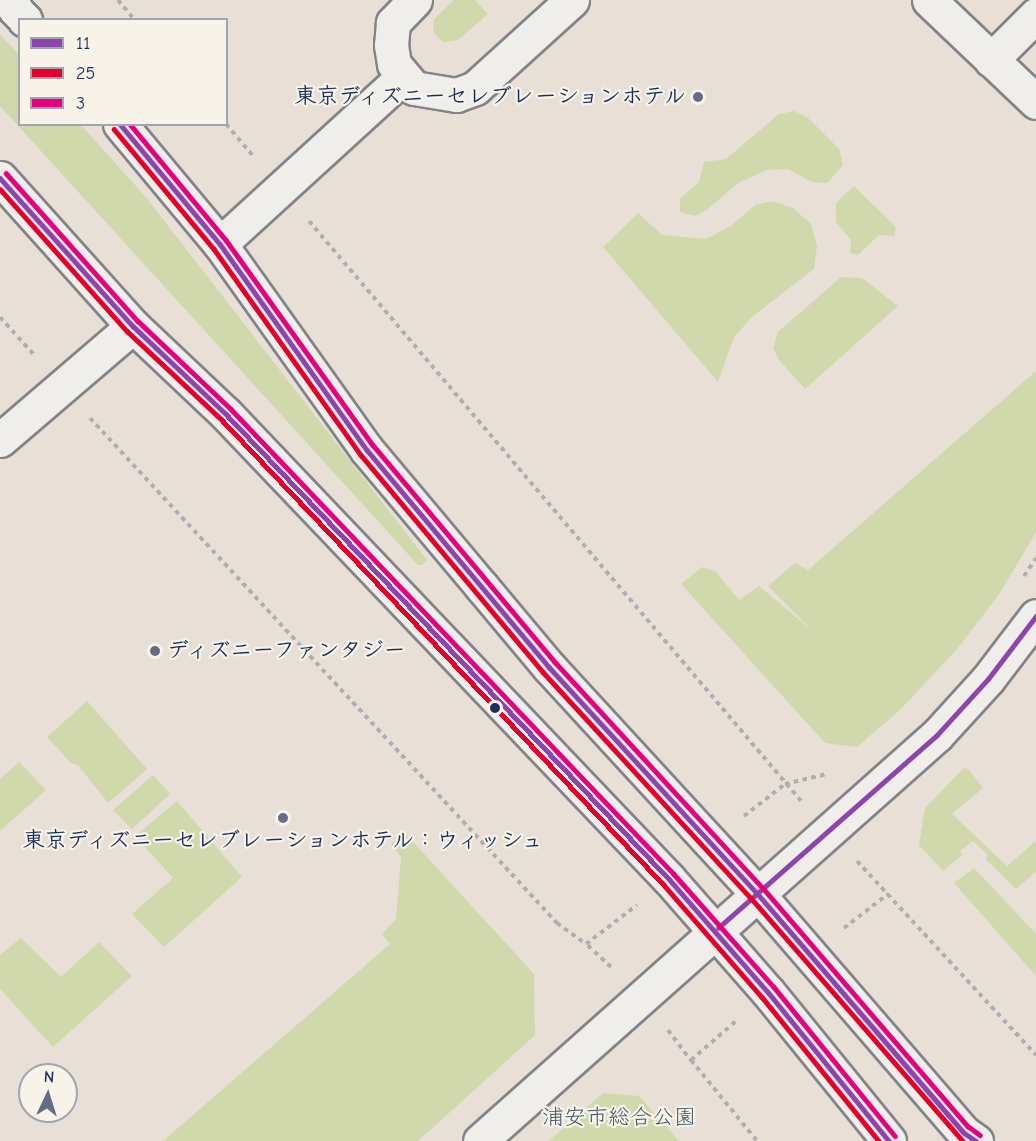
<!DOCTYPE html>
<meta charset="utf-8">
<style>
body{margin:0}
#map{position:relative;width:1036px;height:1141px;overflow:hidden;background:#e8dfd6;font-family:"Comic Neue","Klee One",sans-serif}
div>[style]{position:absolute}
.green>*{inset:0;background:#d1d9ac}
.path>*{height:4px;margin-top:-2px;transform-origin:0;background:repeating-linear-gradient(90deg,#afafb1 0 4.5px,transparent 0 9px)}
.roads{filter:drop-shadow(2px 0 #838388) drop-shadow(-2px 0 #838388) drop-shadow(0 2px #838388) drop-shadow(0 -2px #838388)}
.minor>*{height:33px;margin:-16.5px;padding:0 16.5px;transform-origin:16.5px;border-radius:16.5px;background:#f0eeea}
.bus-1>*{height:4.5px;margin:-2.25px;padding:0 2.25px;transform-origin:2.25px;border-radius:2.25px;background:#8e44ad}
.bus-2>*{height:4.5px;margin:-2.25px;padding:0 2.25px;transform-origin:2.25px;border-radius:2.25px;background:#e4002b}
.bus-3>*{height:4.5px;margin:-2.25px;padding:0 2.25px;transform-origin:2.25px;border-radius:2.25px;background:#e5007d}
.dots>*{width:16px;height:16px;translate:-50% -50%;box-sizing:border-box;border:3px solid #f7f3e8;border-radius:50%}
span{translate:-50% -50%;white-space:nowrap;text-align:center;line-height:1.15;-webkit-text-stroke:4.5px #f7f3e8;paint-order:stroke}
.poi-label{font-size:22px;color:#1b2f5e;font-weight:700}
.right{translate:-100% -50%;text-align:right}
.left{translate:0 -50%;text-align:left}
.park-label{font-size:22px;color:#445869}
.legend{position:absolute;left:18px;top:18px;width:210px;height:108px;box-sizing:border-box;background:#f7f3e8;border:2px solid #9fa5b1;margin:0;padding:8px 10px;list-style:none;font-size:18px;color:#1b2f5e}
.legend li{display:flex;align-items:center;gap:12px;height:30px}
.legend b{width:30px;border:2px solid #9fa5b1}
.north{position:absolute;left:18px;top:1063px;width:60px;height:60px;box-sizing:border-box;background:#f7f3e8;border:2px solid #9fa5b1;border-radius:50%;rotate:4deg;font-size:16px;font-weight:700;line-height:24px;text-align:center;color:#1b2f5e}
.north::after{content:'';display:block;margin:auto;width:21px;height:27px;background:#636d88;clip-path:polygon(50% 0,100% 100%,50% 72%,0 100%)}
</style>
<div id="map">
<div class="green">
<i style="clip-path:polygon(454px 0,475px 0,488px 14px,458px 40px,443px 42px,433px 32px,434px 19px)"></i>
<i style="clip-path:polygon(0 34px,19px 55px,20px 124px,81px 125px,145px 196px,427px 560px,423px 565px,418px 565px,0 106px)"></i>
<i style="clip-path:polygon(794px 111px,807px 117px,839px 149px,843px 165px,827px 183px,812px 182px,788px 169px,767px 170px,738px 183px,708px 209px,694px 216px,680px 212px,680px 199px,699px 182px,704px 162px,726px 159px,779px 114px)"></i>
<i style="clip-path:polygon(854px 186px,896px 227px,894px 236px,879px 235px,858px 255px,850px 253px,851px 240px,836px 222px,836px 203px)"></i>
<i style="clip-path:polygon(773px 201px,793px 208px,811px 224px,817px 246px,814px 269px,753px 316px,734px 337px,718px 382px,603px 247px,638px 213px,662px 235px,706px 239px,731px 226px,755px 205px)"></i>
<i style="clip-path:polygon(841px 277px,862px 278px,898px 306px,805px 389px,779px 360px,773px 348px,778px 332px)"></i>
<i style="clip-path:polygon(1036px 371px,1036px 532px,1000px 593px,958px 648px,901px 709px,857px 747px,825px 743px,681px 584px,702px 567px,716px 572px,739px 600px,759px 586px,813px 631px,768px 586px,795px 563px,808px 570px)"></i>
<i style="clip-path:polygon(87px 701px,147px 769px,108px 803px,78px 765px,71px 763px,47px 737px)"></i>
<i style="clip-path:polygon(19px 762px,46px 790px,0 831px,0 779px)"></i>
<i style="clip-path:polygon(964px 768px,968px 769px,983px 788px,952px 814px,1007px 866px,1036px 841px,1036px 872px,1016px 889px,986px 859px,988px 855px,973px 841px,960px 851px,962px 855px,943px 871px,919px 845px,925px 808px)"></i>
<i style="clip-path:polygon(153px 775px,170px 794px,132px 829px,113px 810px)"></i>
<i style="clip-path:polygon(177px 801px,242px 877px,164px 947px,132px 914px,173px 878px,135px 836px)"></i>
<i style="clip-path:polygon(404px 832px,534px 974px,535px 1035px,418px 1141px,163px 1141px,390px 944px,382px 934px,396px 919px,401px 857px,391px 844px)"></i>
<i style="clip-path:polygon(974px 868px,1036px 934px,1036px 976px,954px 883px)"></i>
<i style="clip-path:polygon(21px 938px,61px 977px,99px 942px,132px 976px,53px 1047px,0 989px,0 955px)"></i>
<i style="clip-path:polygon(603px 1093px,639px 1096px,679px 1141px,549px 1141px)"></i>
</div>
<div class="path">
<i style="left:118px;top:0;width:26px;rotate:50deg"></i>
<i style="left:226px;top:124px;width:42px;rotate:49.8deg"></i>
<i style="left:309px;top:221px;width:761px;rotate:49.69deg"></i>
<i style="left:0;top:317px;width:52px;rotate:48.1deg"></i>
<i style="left:90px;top:418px;width:688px;rotate:47.24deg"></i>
<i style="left:557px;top:923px;width:36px;rotate:36deg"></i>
<i style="left:1024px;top:576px;width:22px;rotate:-56deg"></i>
<i style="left:744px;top:816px;width:52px;rotate:-38deg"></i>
<i style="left:785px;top:784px;width:43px;rotate:-13.4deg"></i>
<i style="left:857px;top:861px;width:264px;rotate:47.3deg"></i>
<i style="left:844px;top:928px;width:56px;rotate:-37.7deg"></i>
<i style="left:611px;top:967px;width:34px;rotate:-137deg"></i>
<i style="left:586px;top:944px;width:64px;rotate:-37.4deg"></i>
<i style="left:668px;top:1030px;width:38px;rotate:53deg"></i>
<i style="left:691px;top:1060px;width:60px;rotate:-40.9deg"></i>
<i style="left:691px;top:1060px;width:104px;rotate:50.8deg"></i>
</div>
<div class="roads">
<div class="minor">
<i style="left:7px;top:0;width:27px;rotate:48deg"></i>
<i style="left:415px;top:0;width:32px;rotate:134deg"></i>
<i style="left:393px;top:23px;width:22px;rotate:95deg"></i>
<i style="left:391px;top:45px;width:19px;rotate:81deg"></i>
<i style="left:394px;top:64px;width:31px;rotate:50deg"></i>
<i style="left:414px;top:88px;width:43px;rotate:9.5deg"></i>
<i style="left:456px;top:95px;width:20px;rotate:-20deg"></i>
<i style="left:475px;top:88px;width:131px;rotate:-42.2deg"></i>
<i style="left:929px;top:0;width:148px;rotate:43.6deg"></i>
<i style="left:991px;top:60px;width:64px;rotate:-45deg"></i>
<i style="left:120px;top:124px;width:156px;rotate:50.2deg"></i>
<i style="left:220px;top:244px;width:253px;rotate:54.5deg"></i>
<i style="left:367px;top:450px;width:179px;rotate:50deg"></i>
<i style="left:482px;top:587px;width:104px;rotate:50.1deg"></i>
<i style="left:549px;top:667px;width:307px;rotate:47.4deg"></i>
<i style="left:757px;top:893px;width:316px;rotate:49.2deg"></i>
<i style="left:963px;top:1132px;width:16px;rotate:35deg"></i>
<i style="left:0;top:178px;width:199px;rotate:48.1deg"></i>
<i style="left:133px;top:326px;width:128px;rotate:43.4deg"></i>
<i style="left:226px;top:414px;width:642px;rotate:46.39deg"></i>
<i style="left:669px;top:879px;width:150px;rotate:48.8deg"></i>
<i style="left:768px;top:992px;width:192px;rotate:50.9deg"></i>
<i style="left:220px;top:244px;width:248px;rotate:-42.4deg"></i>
<i style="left:0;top:440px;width:175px;rotate:-40.6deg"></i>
<i style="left:480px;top:1141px;width:611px;rotate:-41.62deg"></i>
<i style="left:937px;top:735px;width:76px;rotate:-47.7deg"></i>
<i style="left:988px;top:679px;width:79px;rotate:-52.7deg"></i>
</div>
</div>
<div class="bus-1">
<i style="left:120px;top:124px;width:156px;rotate:50.2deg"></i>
<i style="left:220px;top:244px;width:253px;rotate:54.5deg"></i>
<i style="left:367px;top:450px;width:283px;rotate:50deg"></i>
<i style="left:549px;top:667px;width:307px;rotate:47.4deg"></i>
<i style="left:757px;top:893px;width:316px;rotate:49.2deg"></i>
<i style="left:963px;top:1132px;width:16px;rotate:35deg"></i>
<i style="left:0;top:178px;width:199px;rotate:48.1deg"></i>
<i style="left:133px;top:326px;width:128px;rotate:43.4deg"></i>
<i style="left:226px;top:414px;width:642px;rotate:46.39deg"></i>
<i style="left:669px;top:879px;width:150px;rotate:48.8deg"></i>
<i style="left:768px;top:992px;width:192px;rotate:50.9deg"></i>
<i style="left:718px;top:928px;width:292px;rotate:-41.4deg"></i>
<i style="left:937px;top:735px;width:76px;rotate:-47.7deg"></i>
<i style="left:988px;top:679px;width:79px;rotate:-52.7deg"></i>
</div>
<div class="bus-2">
<i style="left:114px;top:129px;width:156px;rotate:50.2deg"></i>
<i style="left:214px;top:249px;width:253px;rotate:54.5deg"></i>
<i style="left:361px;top:455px;width:283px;rotate:50deg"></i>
<i style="left:543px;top:672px;width:307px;rotate:47.4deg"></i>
<i style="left:751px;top:898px;width:322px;rotate:48.9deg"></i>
<i style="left:0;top:189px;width:191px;rotate:48.2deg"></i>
<i style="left:127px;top:331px;width:129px;rotate:43.1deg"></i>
<i style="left:221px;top:419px;width:642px;rotate:46.45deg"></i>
<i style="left:663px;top:884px;width:150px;rotate:48.8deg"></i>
<i style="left:762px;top:997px;width:186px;rotate:50.9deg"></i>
</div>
<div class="bus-3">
<i style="left:130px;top:124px;width:151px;rotate:50.4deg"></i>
<i style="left:226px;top:240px;width:252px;rotate:54.4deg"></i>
<i style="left:373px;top:445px;width:283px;rotate:50deg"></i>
<i style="left:555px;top:662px;width:307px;rotate:47.4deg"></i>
<i style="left:763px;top:888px;width:314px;rotate:49.3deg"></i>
<i style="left:968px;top:1126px;width:15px;rotate:37deg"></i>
<i style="left:6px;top:173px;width:198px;rotate:48.3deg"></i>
<i style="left:138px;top:321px;width:128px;rotate:43.4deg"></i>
<i style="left:231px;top:409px;width:642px;rotate:46.39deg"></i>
<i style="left:674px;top:874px;width:151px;rotate:48.5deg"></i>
<i style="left:774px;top:987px;width:192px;rotate:50.9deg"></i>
</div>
<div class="dots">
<i style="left:698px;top:97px;background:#636d88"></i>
<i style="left:155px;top:651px;background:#636d88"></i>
<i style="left:495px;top:708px;background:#1b2f5e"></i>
<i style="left:283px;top:818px;background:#636d88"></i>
</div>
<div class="poi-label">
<span class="right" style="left:686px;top:97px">東京ディズニーセレブレーションホテル</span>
<span class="left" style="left:167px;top:651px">ディズニーファンタジー</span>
<span style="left:283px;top:841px">東京ディズニーセレブレーションホテル：ウィッシュ</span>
</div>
<div class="park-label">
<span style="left:619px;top:1118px">浦安市総合公園</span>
</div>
<ul class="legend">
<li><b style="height:8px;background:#8e44ad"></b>11</li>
<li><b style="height:8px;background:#e4002b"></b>25</li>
<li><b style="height:8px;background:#e5007d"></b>3</li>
</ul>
<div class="north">N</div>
</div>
